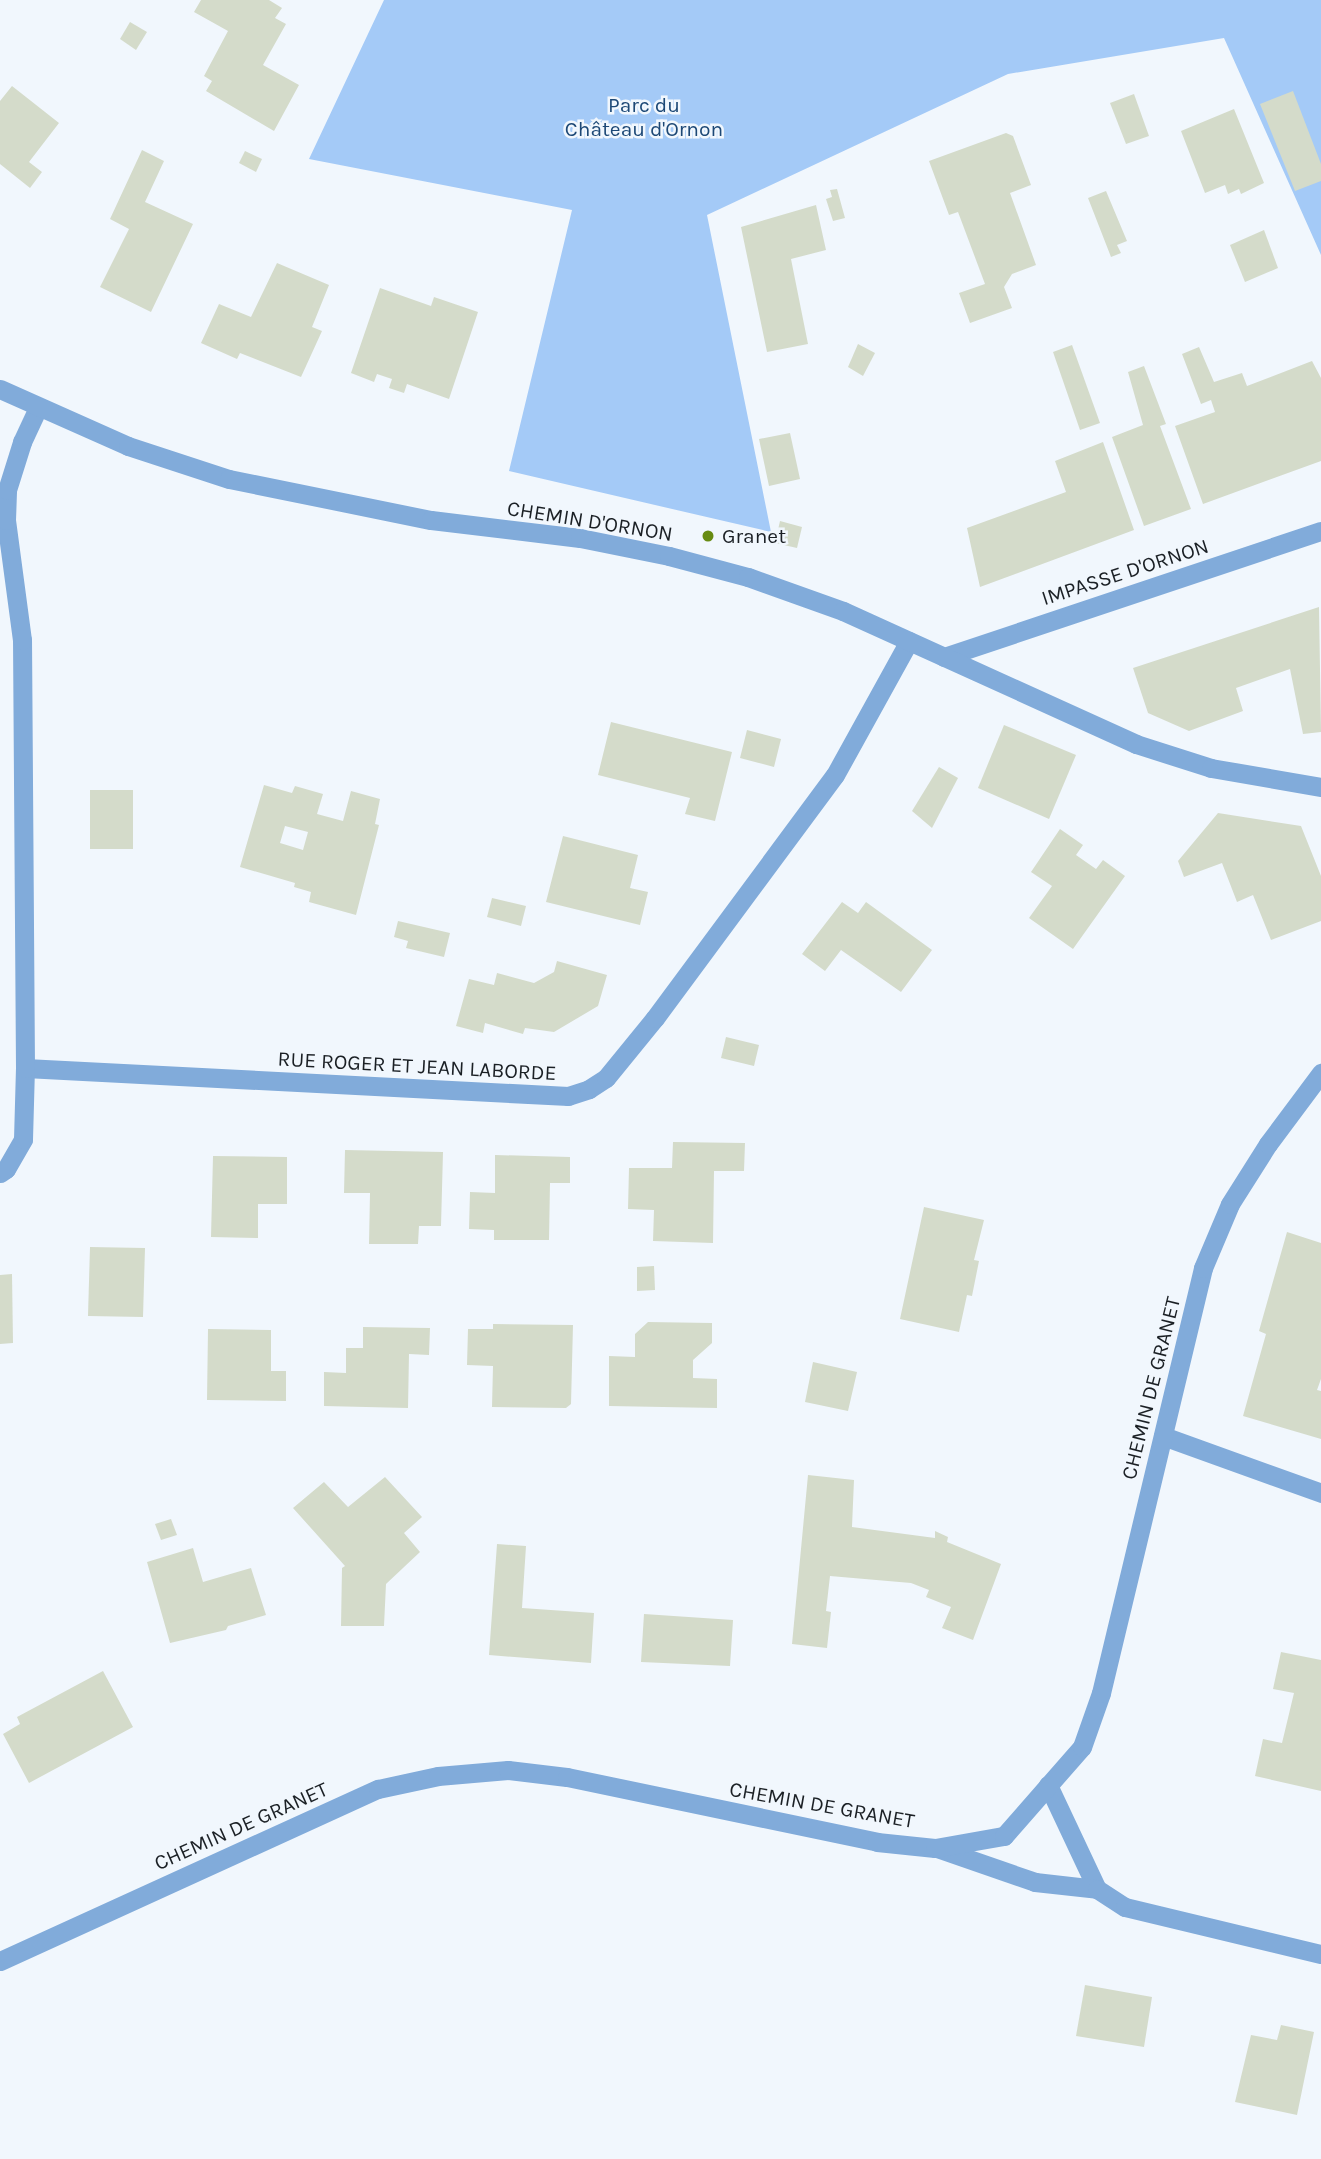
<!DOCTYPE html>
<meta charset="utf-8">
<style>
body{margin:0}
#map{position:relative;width:1321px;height:2159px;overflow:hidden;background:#f1f7fd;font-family:Karla,sans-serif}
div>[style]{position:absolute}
.green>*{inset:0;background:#a4caf7}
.building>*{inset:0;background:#d4dbca}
.minor>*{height:19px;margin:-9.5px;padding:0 9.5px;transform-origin:9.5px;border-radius:9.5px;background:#81abda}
.tertiary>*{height:19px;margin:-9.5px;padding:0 9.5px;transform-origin:9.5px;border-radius:9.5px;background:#81abda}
.dots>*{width:19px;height:19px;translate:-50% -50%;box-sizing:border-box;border:4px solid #f1f7fd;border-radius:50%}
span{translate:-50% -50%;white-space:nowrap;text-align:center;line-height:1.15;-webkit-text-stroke:5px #f1f7fd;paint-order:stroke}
.park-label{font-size:21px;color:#1c4876}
.street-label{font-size:21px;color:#1b2025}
.poi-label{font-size:21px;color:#1b2025}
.left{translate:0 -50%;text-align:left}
</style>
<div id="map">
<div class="green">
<i style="clip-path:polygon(384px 0,1321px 0,1321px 255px,1224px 38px,1008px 74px,707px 215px,771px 532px,509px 471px,572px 210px,309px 159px)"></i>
</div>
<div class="building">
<i style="clip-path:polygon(201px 0,269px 0,282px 8px,275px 18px,286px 24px,263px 65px,299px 85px,274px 131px,206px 91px,212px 81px,204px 76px,228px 31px,194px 12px)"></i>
<i style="clip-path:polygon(130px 22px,147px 32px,136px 50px,120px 39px)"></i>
<i style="clip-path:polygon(12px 86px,59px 123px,29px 162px,42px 172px,30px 188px,0 164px,0 101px)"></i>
<i style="clip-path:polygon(1293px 91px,1321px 164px,1321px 181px,1295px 191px,1260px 104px)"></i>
<i style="clip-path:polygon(1134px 94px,1149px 136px,1126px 144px,1110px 103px)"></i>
<i style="clip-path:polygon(1234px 109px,1264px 183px,1241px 194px,1239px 189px,1228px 194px,1225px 185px,1205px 193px,1181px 131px)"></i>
<i style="clip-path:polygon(1006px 133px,1013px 136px,1031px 185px,1010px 193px,1036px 265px,1012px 274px,1004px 287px,1012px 308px,970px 323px,959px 293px,985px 284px,958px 212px,949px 215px,929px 161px)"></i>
<i style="clip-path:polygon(142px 150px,164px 161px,145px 202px,193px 224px,151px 312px,100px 287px,129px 229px,110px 219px)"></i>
<i style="clip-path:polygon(245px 151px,262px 159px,256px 172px,239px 163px)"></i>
<i style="clip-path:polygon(837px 189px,845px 218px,833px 221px,826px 199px,832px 197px,830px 190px)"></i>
<i style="clip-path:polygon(1106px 191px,1127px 241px,1117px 245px,1121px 253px,1111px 257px,1088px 198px)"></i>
<i style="clip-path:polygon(816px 205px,826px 250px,791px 259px,808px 344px,767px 352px,741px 227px)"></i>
<i style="clip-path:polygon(1264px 230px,1278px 268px,1245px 282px,1230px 245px)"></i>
<i style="clip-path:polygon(277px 263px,329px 285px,312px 327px,322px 331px,301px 377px,240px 353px,237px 359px,201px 343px,219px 304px,251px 317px)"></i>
<i style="clip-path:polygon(380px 288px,431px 306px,434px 297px,478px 312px,449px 399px,407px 384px,404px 393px,389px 388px,392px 379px,377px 374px,374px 382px,351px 373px)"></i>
<i style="clip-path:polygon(858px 344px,875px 353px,863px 376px,848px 367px)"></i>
<i style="clip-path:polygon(1072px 345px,1100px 423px,1080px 430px,1053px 352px)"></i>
<i style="clip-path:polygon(1199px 347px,1214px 382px,1242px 373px,1247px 386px,1312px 361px,1321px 378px,1321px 461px,1203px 504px,1175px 426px,1215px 412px,1211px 400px,1201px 404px,1182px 354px)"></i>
<i style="clip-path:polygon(1144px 366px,1166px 424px,1160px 426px,1191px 509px,1144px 526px,1112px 437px,1143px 425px,1128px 372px)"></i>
<i style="clip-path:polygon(790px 433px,800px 479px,769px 486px,759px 439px)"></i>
<i style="clip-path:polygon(1103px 442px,1134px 530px,980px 587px,967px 528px,1066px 492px,1055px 461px)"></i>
<i style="clip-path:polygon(780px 521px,802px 527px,797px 548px,775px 543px)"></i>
<i style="clip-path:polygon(1319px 607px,1321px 732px,1303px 734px,1290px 669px,1236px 688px,1243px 711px,1189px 731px,1148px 713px,1133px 668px)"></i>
<i style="clip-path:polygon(611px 722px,732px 752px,715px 821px,685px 814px,690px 798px,598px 775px)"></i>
<i style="clip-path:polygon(1004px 725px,1076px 755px,1049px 819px,978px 788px)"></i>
<i style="clip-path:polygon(747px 730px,781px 739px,774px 767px,740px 758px)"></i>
<i style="clip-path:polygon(939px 767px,958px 778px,932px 828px,912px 811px)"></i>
<i style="clip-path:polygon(evenodd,264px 785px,292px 793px,295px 786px,323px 794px,317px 814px,343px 821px,351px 791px,380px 799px,375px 824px,379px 825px,356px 915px,309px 902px,311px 892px,294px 887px,295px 883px,240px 867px,264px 785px,285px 826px,308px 832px,303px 850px,280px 843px,285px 826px)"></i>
<i style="clip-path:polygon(90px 790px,133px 790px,133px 849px,90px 849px)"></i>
<i style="clip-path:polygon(1218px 813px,1301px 826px,1321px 876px,1321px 921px,1271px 940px,1253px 895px,1237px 902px,1222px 863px,1184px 877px,1178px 861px)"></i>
<i style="clip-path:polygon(1060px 829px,1083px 845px,1076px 855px,1096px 869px,1103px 860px,1125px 876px,1073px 949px,1029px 918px,1052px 886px,1031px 872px)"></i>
<i style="clip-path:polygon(563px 836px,638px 855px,630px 888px,648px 892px,640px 925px,546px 902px)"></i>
<i style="clip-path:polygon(492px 898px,526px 906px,521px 926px,487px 917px)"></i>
<i style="clip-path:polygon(842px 902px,858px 913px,866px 902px,932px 950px,901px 992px,841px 950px,825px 971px,802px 954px)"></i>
<i style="clip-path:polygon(398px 921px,450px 933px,444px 957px,406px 948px,408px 941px,394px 937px)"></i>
<i style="clip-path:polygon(557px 961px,607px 975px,598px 1006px,554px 1032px,525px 1028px,523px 1034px,485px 1023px,483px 1033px,456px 1026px,469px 979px,494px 985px,497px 973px,534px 983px,554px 972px)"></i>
<i style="clip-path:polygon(726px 1037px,759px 1045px,754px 1066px,721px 1058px)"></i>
<i style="clip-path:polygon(673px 1142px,745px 1143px,744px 1171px,714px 1171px,713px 1243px,653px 1241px,654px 1210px,628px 1209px,629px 1168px,672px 1168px)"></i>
<i style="clip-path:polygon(345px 1150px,443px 1152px,441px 1226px,419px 1226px,418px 1244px,369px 1244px,370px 1193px,344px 1193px)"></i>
<i style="clip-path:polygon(495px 1155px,570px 1157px,570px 1183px,550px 1183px,549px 1240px,494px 1240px,494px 1230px,469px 1229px,470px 1192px,495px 1193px)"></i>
<i style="clip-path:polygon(213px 1156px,287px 1157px,287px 1204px,258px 1204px,258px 1238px,211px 1237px)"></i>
<i style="clip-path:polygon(924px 1207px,984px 1220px,974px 1260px,979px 1261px,972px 1296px,967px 1295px,959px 1332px,900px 1319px)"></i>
<i style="clip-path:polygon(1287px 1232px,1321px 1243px,1321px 1379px,1317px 1390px,1321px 1391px,1321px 1439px,1243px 1416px,1266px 1334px,1259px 1331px)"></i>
<i style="clip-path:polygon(90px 1247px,145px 1248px,143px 1317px,88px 1316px)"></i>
<i style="clip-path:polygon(654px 1266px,655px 1290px,637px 1291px,637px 1267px)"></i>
<i style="clip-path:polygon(12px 1274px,13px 1343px,0 1344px,0 1275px)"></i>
<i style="clip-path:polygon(648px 1322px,712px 1323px,712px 1343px,693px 1360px,693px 1378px,717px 1379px,717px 1408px,609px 1406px,609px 1356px,635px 1357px,635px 1334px)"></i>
<i style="clip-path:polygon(493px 1324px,573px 1325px,571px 1404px,566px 1408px,492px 1407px,493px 1366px,467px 1365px,468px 1329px,493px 1329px)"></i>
<i style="clip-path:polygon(363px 1327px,430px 1328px,429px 1355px,409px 1354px,408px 1408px,324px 1406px,324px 1372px,346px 1373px,346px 1348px,363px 1348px)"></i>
<i style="clip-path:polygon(208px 1329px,271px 1330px,271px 1371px,286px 1371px,286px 1401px,207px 1400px)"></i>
<i style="clip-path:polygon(813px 1362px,857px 1372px,848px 1411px,805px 1402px)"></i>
<i style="clip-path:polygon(808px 1475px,854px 1480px,852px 1527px,935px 1538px,935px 1531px,948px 1537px,947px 1542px,1001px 1564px,973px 1640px,942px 1628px,951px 1607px,926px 1597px,929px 1590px,911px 1583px,830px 1576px,826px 1611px,831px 1612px,827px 1648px,792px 1644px)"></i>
<i style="clip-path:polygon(385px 1477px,422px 1517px,404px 1533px,420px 1552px,386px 1584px,384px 1626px,341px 1626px,342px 1568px,345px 1566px,293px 1508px,324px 1482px,348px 1507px)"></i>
<i style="clip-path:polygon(171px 1519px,177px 1535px,161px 1540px,155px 1524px)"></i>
<i style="clip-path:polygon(497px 1544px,526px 1546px,522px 1608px,594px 1613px,591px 1663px,489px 1655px)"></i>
<i style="clip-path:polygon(193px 1548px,203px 1582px,251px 1568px,266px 1615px,228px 1626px,226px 1630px,170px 1643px,147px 1562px)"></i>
<i style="clip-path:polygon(644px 1614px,733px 1620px,730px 1666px,641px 1662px)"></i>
<i style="clip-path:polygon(1281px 1652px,1321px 1660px,1321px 1791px,1255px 1776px,1263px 1739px,1282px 1743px,1294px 1693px,1273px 1689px)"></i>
<i style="clip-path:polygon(103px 1671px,133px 1727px,29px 1783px,3px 1734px,20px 1724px,17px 1717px)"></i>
<i style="clip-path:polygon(1085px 1985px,1152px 1997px,1144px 2047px,1076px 2036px)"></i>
<i style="clip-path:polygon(1281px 2025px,1314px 2032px,1297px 2115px,1235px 2102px,1251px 2035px,1277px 2040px)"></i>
</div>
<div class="minor">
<i style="left:944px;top:657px;width:397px;rotate:-18.5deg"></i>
<i style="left:25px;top:1068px;width:544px;rotate:2.95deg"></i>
<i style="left:568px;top:1096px;width:22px;rotate:-18deg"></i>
<i style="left:589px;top:1089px;width:20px;rotate:-33deg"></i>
<i style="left:606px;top:1078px;width:77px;rotate:-50.8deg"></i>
<i style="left:655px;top:1018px;width:302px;rotate:-53.5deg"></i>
<i style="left:835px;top:775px;width:153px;rotate:-61.1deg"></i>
<i style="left:0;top:1173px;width:7px;rotate:-34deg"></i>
<i style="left:6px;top:1169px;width:34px;rotate:-60deg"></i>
<i style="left:23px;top:1139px;width:71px;rotate:-88.4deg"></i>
<i style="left:25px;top:1068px;width:428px;rotate:-90.4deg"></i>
<i style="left:22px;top:640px;width:121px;rotate:-97.6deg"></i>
<i style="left:6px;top:520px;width:30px;rotate:-88deg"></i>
<i style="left:7px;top:490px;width:50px;rotate:-72.6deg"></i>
<i style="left:22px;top:442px;width:38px;rotate:-65deg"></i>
<i style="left:1163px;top:1436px;width:168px;rotate:19.8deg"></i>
<i style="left:1048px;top:1785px;width:115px;rotate:64.8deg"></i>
<i style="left:937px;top:1848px;width:104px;rotate:19.1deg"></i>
<i style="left:1035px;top:1882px;width:62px;rotate:6.4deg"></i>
<i style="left:1097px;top:1889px;width:33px;rotate:33deg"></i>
<i style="left:1125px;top:1907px;width:202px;rotate:13.5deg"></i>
<i style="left:0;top:1961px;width:415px;rotate:-24.5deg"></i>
<i style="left:378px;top:1789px;width:61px;rotate:-12.2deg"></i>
<i style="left:438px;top:1776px;width:70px;rotate:-4.9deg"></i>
<i style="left:508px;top:1770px;width:59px;rotate:6.8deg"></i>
<i style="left:567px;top:1777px;width:317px;rotate:11.8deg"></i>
<i style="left:877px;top:1842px;width:58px;rotate:5.9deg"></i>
<i style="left:935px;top:1848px;width:70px;rotate:-9.9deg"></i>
<i style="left:1004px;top:1836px;width:118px;rotate:-48.8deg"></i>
<i style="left:1082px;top:1747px;width:57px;rotate:-70.6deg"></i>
<i style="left:1101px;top:1693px;width:437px;rotate:-76.5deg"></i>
<i style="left:1203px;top:1268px;width:69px;rotate:-67.1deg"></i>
<i style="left:1230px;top:1204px;width:71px;rotate:-57.7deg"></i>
<i style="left:1268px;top:1144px;width:89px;rotate:-53.3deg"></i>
</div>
<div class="tertiary">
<i style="left:0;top:389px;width:140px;rotate:24deg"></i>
<i style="left:128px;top:446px;width:106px;rotate:18.1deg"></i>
<i style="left:229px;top:479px;width:206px;rotate:11.5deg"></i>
<i style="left:431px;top:520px;width:150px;rotate:6.9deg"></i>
<i style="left:580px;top:538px;width:91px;rotate:11.4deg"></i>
<i style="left:669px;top:556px;width:82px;rotate:14.9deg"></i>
<i style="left:748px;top:577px;width:101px;rotate:19.7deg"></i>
<i style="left:843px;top:611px;width:322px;rotate:24.4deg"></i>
<i style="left:1136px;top:744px;width:79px;rotate:17.7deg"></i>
<i style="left:1211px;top:768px;width:112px;rotate:9.8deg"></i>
</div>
<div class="dots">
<i style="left:708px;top:536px;background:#678b12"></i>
</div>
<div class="park-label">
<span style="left:644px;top:117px">Parc du<br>Château d'Ornon</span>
</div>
<div class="street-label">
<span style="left:590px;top:521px;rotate:9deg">CHEMIN D'ORNON</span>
<span style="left:1125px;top:572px;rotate:-18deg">IMPASSE D'ORNON</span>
<span style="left:417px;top:1066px;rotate:3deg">RUE ROGER ET JEAN LABORDE</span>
<span style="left:1151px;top:1388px;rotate:-76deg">CHEMIN DE GRANET</span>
<span style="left:822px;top:1805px;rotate:10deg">CHEMIN DE GRANET</span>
<span style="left:241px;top:1826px;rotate:-24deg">CHEMIN DE GRANET</span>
</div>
<div class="poi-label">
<span class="left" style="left:722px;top:536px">Granet</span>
</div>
</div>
